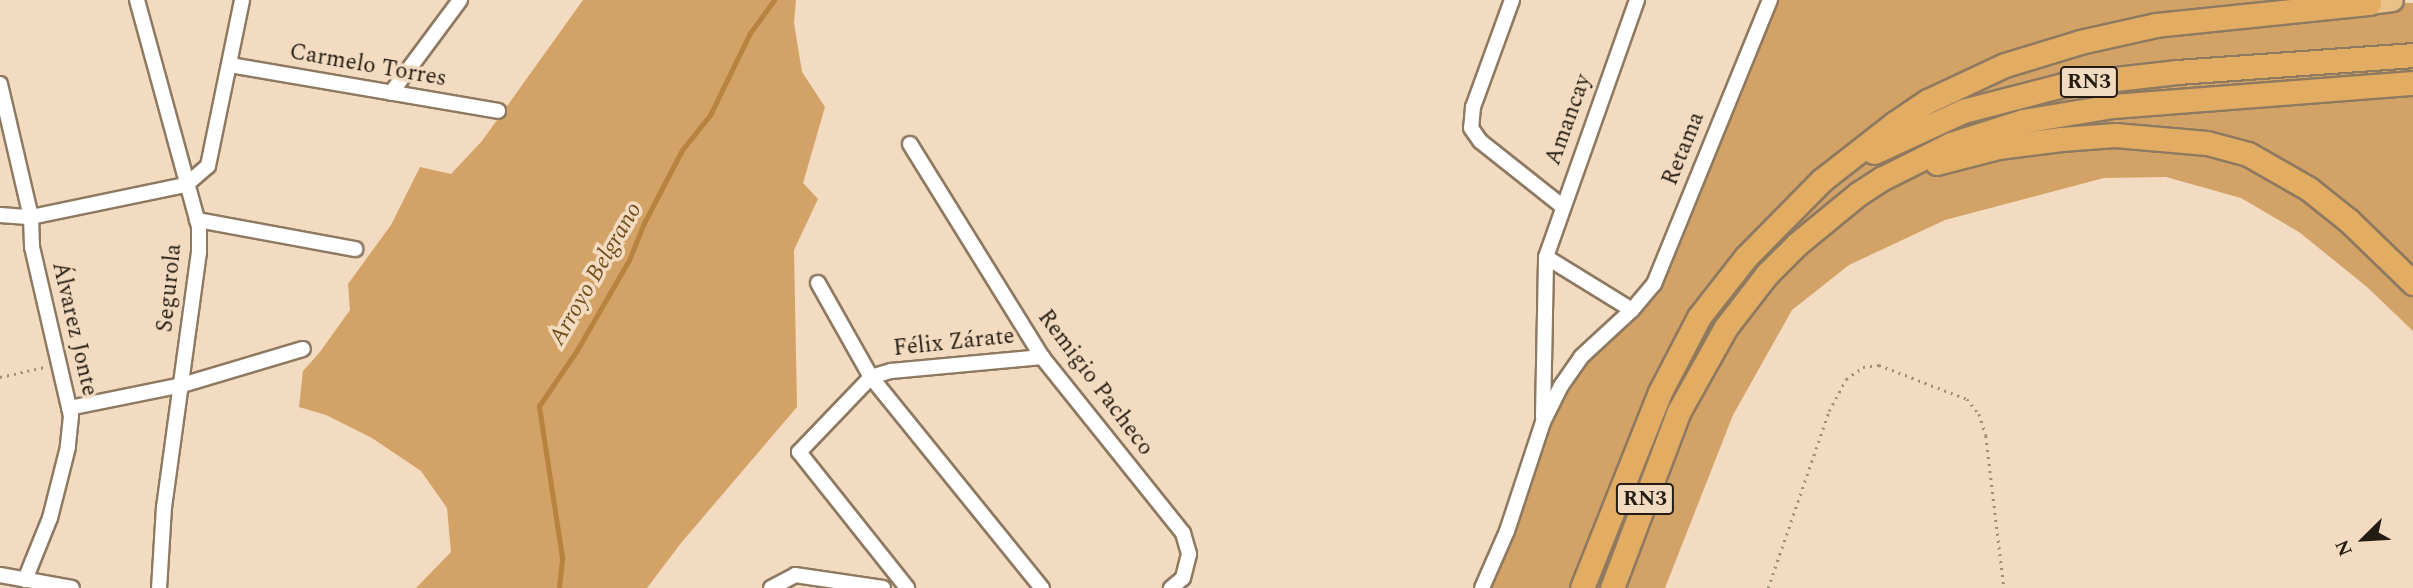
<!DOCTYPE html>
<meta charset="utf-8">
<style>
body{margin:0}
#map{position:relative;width:2413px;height:588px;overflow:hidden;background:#f2dbc0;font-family:Spectral,serif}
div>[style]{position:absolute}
.green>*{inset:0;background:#d3a266}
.stream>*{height:5px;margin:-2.5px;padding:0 2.5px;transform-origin:2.5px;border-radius:2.5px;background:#b8833f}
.path>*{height:2.5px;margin-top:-1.25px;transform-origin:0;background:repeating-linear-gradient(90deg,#9e8d79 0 2px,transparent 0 7px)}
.roads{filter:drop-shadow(2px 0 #8e7961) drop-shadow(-2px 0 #8e7961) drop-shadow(0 2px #8e7961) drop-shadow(0 -2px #8e7961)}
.minor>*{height:14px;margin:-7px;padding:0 7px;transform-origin:7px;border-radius:7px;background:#fff}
.primary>*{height:21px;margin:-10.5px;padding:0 10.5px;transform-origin:10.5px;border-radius:10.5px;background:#e9c189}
.trunk>*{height:23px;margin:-11.5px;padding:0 11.5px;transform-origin:11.5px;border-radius:11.5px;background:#e2ac62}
span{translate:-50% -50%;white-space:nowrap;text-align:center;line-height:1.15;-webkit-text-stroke:7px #f2dbc0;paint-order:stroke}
.shield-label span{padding:2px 5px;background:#f2dbc0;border:2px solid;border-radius:5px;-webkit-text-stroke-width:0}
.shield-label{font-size:21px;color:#241c12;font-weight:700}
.street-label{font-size:23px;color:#241c12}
.water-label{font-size:24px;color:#744f1d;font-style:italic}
.north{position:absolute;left:2329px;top:504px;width:70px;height:70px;-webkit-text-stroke:5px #f2dbc0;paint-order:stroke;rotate:246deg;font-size:19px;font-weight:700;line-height:28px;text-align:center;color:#241c12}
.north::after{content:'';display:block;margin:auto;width:24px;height:32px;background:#241c12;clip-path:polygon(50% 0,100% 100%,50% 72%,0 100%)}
</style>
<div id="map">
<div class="green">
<i style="clip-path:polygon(583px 0,796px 0,794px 23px,802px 72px,825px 107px,803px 183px,818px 199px,794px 250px,797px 407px,681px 543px,647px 588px,416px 588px,451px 552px,447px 508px,421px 471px,372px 438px,326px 415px,299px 407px,303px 371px,320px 352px,350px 310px,348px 284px,391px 225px,420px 167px,451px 174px,482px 141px)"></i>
<i style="clip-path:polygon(1770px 0,2348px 0,2413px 3px,2413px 331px,2367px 287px,2299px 232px,2241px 198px,2166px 177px,2104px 178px,1945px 220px,1849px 265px,1792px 310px,1733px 415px,1665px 588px,1482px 588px,1561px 386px,1645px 296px)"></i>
</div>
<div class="stream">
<i style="left:559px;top:588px;width:31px;rotate:-84deg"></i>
<i style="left:562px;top:557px;width:153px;rotate:-98.7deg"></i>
<i style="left:539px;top:406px;width:68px;rotate:-55.8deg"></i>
<i style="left:577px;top:350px;width:104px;rotate:-60deg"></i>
<i style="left:629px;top:260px;width:40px;rotate:-68deg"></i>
<i style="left:644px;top:223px;width:82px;rotate:-62.5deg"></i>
<i style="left:682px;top:150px;width:45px;rotate:-51.3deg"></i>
<i style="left:710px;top:115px;width:91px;rotate:-64deg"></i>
<i style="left:750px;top:33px;width:41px;rotate:-54deg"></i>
</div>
<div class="path">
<i style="left:0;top:377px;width:46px;rotate:-12.5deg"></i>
<i style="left:1768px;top:588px;width:187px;rotate:-71deg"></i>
<i style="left:1829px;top:411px;width:36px;rotate:-62deg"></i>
<i style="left:1846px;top:379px;width:21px;rotate:-35deg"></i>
<i style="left:1863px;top:367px;width:16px;rotate:-7deg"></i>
<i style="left:1879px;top:365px;width:94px;rotate:21.1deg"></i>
<i style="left:1967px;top:399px;width:19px;rotate:51deg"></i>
<i style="left:1979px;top:414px;width:23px;rotate:72deg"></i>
<i style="left:1986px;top:436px;width:153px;rotate:83.2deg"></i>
</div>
<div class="roads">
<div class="minor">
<i style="left:137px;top:0;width:235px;rotate:74.7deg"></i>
<i style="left:199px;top:227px;width:25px;rotate:90deg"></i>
<i style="left:199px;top:252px;width:257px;rotate:97.8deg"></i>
<i style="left:164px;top:507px;width:81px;rotate:93.5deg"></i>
<i style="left:1512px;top:0;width:114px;rotate:110deg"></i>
<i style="left:1473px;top:107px;width:21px;rotate:95deg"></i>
<i style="left:1471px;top:128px;width:16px;rotate:55deg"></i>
<i style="left:1480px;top:141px;width:105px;rotate:38.4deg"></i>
<i style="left:230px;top:65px;width:272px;rotate:9.7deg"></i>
<i style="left:0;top:84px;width:137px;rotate:76.9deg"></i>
<i style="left:31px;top:217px;width:30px;rotate:88deg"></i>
<i style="left:32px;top:247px;width:173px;rotate:77deg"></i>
<i style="left:71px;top:416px;width:31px;rotate:96deg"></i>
<i style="left:68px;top:447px;width:73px;rotate:104.2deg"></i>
<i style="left:50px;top:518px;width:67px;rotate:112deg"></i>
<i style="left:391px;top:93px;width:116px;rotate:-53.4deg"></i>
<i style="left:910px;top:144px;width:251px;rotate:58.2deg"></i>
<i style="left:1042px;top:357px;width:226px;rotate:51.3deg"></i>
<i style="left:1183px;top:533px;width:22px;rotate:74deg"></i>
<i style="left:1189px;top:554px;width:25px;rotate:104deg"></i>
<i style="left:1183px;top:578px;width:16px;rotate:140deg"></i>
<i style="left:0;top:215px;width:31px;rotate:4deg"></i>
<i style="left:31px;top:217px;width:158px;rotate:-11.7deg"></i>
<i style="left:186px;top:185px;width:29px;rotate:-41deg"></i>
<i style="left:208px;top:166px;width:169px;rotate:-78.4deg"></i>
<i style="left:197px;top:220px;width:161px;rotate:10.4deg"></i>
<i style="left:1546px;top:257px;width:101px;rotate:31.6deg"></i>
<i style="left:818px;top:283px;width:108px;rotate:60.6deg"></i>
<i style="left:871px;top:377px;width:272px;rotate:51deg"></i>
<i style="left:871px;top:377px;width:104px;rotate:133.8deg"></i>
<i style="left:799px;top:452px;width:174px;rotate:51.5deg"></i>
<i style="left:871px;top:377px;width:21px;rotate:-17deg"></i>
<i style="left:891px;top:371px;width:152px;rotate:-5.3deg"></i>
<i style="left:69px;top:408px;width:115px;rotate:-11.5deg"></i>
<i style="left:182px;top:385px;width:126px;rotate:-16.6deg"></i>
<i style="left:1543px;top:417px;width:160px;rotate:-88.9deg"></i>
<i style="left:1546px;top:257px;width:273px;rotate:-70.5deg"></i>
<i style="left:0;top:575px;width:73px;rotate:10.2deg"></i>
<i style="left:771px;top:588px;width:27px;rotate:-28deg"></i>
<i style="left:795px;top:575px;width:89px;rotate:8.4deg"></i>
<i style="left:1482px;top:588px;width:62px;rotate:-66.3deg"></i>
<i style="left:1507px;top:531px;width:115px;rotate:-71.7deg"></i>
<i style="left:1543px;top:422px;width:40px;rotate:-63.4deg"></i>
<i style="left:1561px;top:386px;width:35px;rotate:-55deg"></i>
<i style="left:1581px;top:357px;width:69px;rotate:-42.7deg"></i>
<i style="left:1632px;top:310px;width:34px;rotate:-50deg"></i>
<i style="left:1654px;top:284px;width:307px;rotate:-67.8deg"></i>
</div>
<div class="primary">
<i style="left:2369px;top:3px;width:23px;rotate:-7deg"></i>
</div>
<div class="trunk">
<i style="left:1874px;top:152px;width:98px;rotate:-24.7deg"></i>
<i style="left:1963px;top:111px;width:103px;rotate:-14.6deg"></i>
<i style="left:2063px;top:85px;width:115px;rotate:-6.5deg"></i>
<i style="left:2177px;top:72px;width:237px;rotate:-4.1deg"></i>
<i style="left:1937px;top:163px;width:63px;rotate:-14.7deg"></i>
<i style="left:1998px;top:147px;width:64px;rotate:-7.2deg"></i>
<i style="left:2061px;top:139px;width:54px;rotate:-4.2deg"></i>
<i style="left:2115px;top:135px;width:92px;rotate:5deg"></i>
<i style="left:2207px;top:143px;width:42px;rotate:15deg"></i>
<i style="left:2248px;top:154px;width:70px;rotate:29.8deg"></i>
<i style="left:2309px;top:189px;width:50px;rotate:38.5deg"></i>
<i style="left:2348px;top:220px;width:91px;rotate:44.1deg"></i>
<i style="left:1582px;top:588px;width:211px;rotate:-68.3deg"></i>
<i style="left:1660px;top:392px;width:85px;rotate:-62.5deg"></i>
<i style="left:1699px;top:317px;width:76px;rotate:-51.9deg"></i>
<i style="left:1746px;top:257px;width:108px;rotate:-45.4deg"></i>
<i style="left:1822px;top:180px;width:93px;rotate:-38deg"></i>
<i style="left:1895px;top:123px;width:40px;rotate:-34deg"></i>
<i style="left:1928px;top:101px;width:85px;rotate:-25.1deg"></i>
<i style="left:2005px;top:65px;width:78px;rotate:-17deg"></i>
<i style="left:2080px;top:42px;width:78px;rotate:-12.6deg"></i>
<i style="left:2156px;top:25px;width:214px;rotate:-5.9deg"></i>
<i style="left:1612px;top:588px;width:189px;rotate:-69.3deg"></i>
<i style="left:1679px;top:411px;width:96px;rotate:-60.8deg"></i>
<i style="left:1726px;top:327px;width:67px;rotate:-52.3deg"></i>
<i style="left:1767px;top:274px;width:42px;rotate:-45deg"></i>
<i style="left:1797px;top:244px;width:79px;rotate:-39.3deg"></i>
<i style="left:1858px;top:194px;width:30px;rotate:-33deg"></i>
<i style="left:1883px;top:178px;width:76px;rotate:-26.6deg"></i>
<i style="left:1951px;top:144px;width:76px;rotate:-17.7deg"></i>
<i style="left:2023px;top:121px;width:91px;rotate:-9.5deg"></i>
<i style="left:2113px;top:106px;width:301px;rotate:-4.4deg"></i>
</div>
</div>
<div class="shield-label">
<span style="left:2089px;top:82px">RN3</span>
<span style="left:1645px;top:499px">RN3</span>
</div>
<div class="street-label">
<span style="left:368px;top:66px;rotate:10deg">Carmelo Torres</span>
<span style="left:1569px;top:120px;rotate:-70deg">Amancay</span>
<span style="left:1684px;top:149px;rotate:-68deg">Retama</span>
<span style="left:170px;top:288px;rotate:-84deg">Segurola</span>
<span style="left:74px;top:329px;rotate:77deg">Álvarez Jonte</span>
<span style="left:954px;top:343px;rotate:-6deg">Félix Zárate</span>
<span style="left:1095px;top:383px;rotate:53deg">Remigio Pacheco</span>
</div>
<div class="water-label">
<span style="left:596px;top:274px;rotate:-60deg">Arroyo Belgrano</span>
</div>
<div class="north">N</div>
</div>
